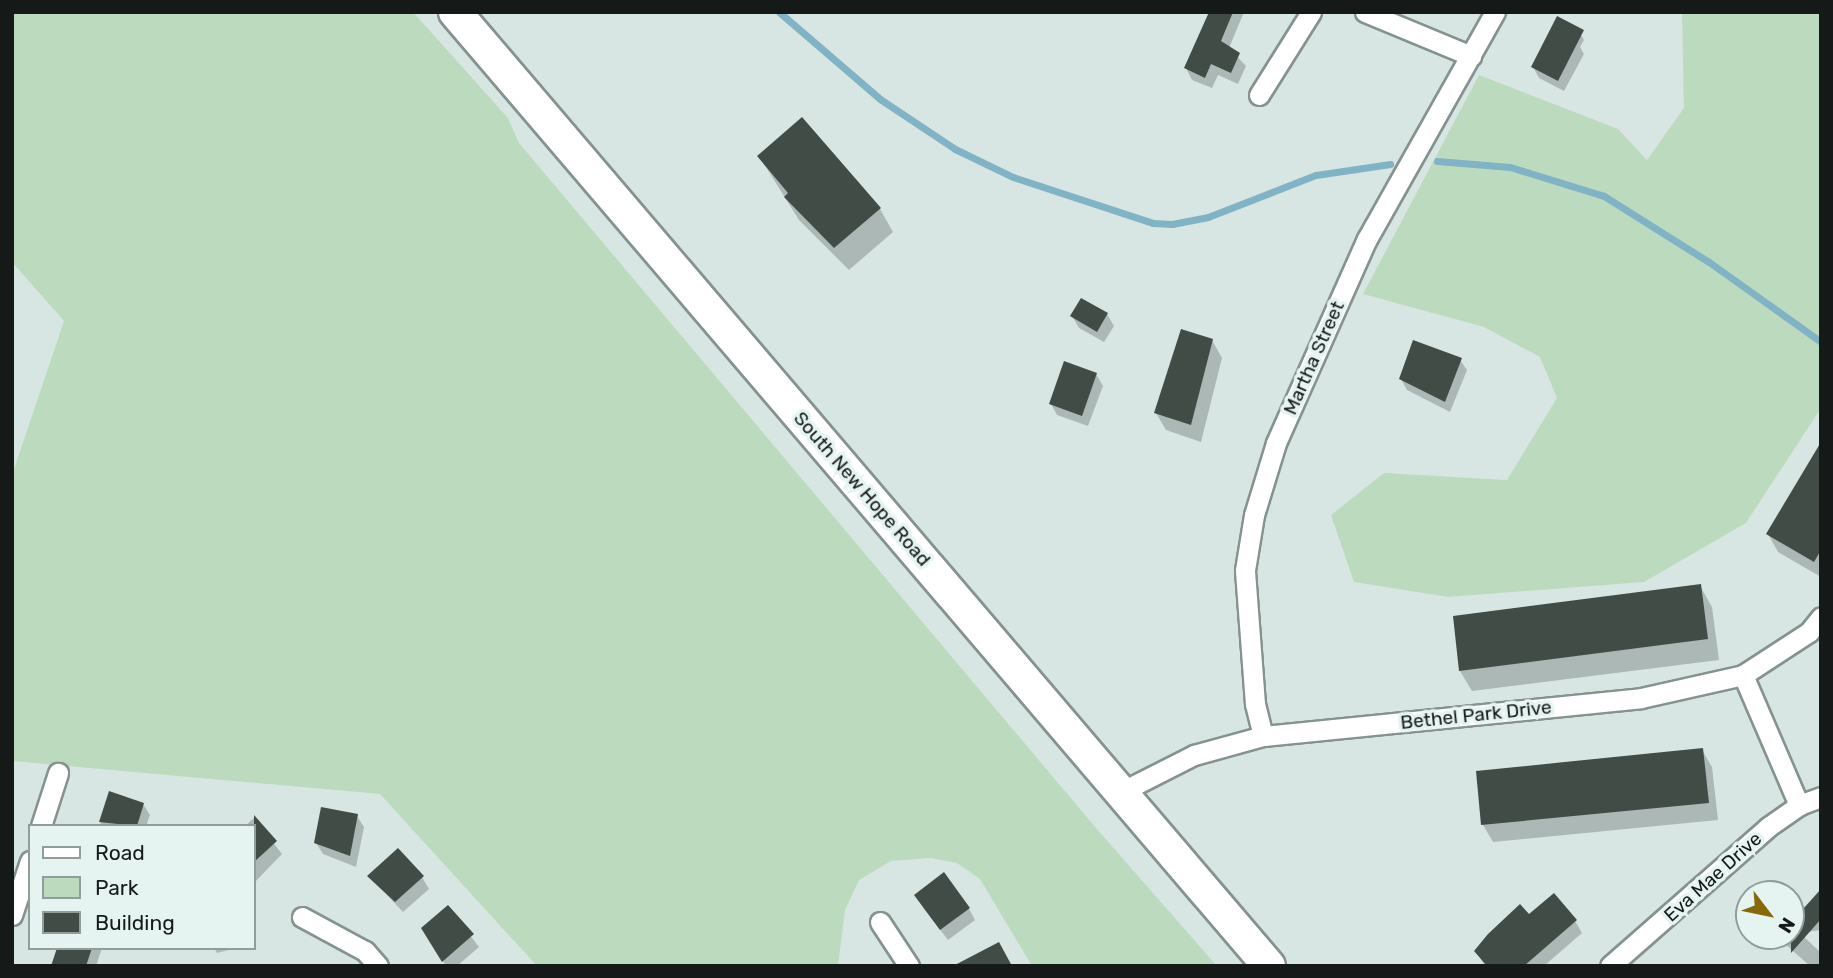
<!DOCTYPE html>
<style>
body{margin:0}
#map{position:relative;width:1833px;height:978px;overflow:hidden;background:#d8e6e3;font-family:Rubik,sans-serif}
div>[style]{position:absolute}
.green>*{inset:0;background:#bcdbbe}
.shadow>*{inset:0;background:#0003}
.stream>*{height:7px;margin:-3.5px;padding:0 3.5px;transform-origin:3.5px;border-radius:3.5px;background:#80b3c6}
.building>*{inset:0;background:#424c47}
.roads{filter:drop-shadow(2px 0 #859290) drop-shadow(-2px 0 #859290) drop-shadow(0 2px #859290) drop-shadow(0 -2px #859290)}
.minor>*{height:19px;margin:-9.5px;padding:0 9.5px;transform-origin:9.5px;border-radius:9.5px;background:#fff}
.primary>*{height:32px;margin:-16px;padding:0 16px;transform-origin:16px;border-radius:16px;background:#fff}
span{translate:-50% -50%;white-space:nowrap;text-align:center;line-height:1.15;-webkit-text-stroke:7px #e5f3f1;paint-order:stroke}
.street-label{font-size:19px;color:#151a19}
.frame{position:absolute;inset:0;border:14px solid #151a19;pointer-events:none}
.legend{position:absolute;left:28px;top:824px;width:228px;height:126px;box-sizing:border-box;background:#e5f3f1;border:2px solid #929c9b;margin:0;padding:9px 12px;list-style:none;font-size:21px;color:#151a19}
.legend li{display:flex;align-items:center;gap:14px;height:35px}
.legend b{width:35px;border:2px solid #929c9b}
.north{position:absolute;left:1735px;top:880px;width:70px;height:70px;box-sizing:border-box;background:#e5f3f1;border:2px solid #929c9b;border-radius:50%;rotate:122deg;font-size:19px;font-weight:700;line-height:28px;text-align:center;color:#151a19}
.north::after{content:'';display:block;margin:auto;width:24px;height:32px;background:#876a07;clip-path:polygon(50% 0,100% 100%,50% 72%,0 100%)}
</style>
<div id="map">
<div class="green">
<i style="clip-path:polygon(12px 12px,413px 12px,508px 118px,519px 143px,1096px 828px,1217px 966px,1032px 966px,980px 879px,957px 863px,931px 858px,891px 861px,859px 880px,845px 910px,838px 966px,537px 966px,380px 794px,12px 761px,12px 475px,64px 321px,12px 262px)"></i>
<i style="clip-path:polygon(1682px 12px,1821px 12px,1821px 408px,1746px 523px,1644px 582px,1448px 597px,1354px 582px,1331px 515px,1384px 473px,1507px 480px,1557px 398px,1540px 357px,1484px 327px,1363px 294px,1479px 75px,1618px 129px,1647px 160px,1684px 108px)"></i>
</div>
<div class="shadow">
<i style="clip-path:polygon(1210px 12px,1244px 12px,1229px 48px,1246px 66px,1238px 84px,1218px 75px,1212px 88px,1192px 80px,1186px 68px)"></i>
<i style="clip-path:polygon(1577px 28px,1584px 40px,1580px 47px,1584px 54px,1564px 91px,1539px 78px,1533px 67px)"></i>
<i style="clip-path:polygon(802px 119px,880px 209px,893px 232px,849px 270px,799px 220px,759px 156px)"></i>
<i style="clip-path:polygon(1107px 314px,1114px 326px,1104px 342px,1079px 328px,1072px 316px)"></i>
<i style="clip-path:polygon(1212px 340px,1222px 358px,1201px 442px,1166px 430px,1156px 413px)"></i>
<i style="clip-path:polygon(1460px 360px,1467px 370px,1450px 412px,1407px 390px,1401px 379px)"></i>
<i style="clip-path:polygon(1096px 374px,1103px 386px,1088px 426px,1057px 415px,1051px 404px)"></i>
<i style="clip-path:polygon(1821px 446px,1821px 577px,1778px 552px,1768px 534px)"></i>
<i style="clip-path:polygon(1700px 586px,1712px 607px,1719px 660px,1472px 691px,1460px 671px,1455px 617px)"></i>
<i style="clip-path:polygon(1702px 750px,1712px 767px,1718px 820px,1493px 842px,1483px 825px,1478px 773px)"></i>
<i style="clip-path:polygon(111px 793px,143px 804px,150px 815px,146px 826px,100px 826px)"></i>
<i style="clip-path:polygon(357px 816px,364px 827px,356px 867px,323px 854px,316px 843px)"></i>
<i style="clip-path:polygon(254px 818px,282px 854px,254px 883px,254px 826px,245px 826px)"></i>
<i style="clip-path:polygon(422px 877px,429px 889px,403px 912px,373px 880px)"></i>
<i style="clip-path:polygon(1775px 886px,1783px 894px,1768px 894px)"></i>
<i style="clip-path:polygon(1821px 892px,1821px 930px,1800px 933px,1821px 953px,1821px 966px,1810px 966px,1776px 936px,1791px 936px,1791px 924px,1812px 921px,1791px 920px,1791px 901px,1803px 911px)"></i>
<i style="clip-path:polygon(922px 906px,969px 909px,975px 920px,948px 940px)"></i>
<i style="clip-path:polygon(448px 907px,479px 947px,457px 966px,446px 966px,430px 940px)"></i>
<i style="clip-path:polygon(1528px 917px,1575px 921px,1582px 933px,1544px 966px,1485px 966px,1476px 951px)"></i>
<i style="clip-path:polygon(61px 948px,102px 948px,96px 966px,56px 966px)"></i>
<i style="clip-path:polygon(214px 948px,236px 948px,217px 953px)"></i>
</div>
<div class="stream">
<i style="left:779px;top:12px;width:133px;rotate:40.7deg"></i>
<i style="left:880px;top:99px;width:90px;rotate:33.7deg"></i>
<i style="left:955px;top:149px;width:64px;rotate:25.8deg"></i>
<i style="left:1013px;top:177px;width:147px;rotate:18.2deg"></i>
<i style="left:1153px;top:223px;width:19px;rotate:3deg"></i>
<i style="left:1172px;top:224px;width:37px;rotate:-11deg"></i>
<i style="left:1208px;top:217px;width:116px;rotate:-21.3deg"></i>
<i style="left:1316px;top:175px;width:75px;rotate:-8.5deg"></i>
<i style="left:1437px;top:161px;width:73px;rotate:4.7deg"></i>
<i style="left:1510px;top:167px;width:98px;rotate:17.1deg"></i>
<i style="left:1604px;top:196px;width:124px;rotate:32.2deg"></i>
<i style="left:1709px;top:262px;width:138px;rotate:35.5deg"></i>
</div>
<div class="building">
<i style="clip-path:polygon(1209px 12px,1233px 12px,1221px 41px,1240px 53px,1231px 73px,1211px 64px,1205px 78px,1184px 68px)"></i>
<i style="clip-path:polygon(1557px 16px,1584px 30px,1558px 81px,1531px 67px)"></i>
<i style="clip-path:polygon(802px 117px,881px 208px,834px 248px,784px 197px,788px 193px,757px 156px)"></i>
<i style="clip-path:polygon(1081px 298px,1108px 313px,1097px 332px,1070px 316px)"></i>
<i style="clip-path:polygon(1181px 329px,1213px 339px,1191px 425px,1154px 413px)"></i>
<i style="clip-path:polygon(1413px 340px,1462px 358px,1445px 402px,1399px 379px)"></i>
<i style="clip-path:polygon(1064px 361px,1097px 373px,1082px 416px,1049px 404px)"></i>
<i style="clip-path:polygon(1821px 442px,1821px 550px,1814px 562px,1766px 534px)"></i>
<i style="clip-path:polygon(1701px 584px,1708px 639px,1459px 671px,1453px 616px)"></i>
<i style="clip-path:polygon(1703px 748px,1709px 803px,1481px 825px,1476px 771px)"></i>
<i style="clip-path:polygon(109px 791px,144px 803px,137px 826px,99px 822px)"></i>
<i style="clip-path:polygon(321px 807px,358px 814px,350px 856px,314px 843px)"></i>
<i style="clip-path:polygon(254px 815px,277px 841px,254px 862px)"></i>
<i style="clip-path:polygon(398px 848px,424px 876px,395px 902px,367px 876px)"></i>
<i style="clip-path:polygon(944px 872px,970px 908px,940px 930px,914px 895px)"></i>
<i style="clip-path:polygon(1821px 889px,1821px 919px,1791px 953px,1791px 898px,1803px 909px)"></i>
<i style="clip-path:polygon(1554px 893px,1577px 920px,1524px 966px,1487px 966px,1474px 951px,1488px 934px,1520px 904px,1529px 914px)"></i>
<i style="clip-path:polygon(448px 905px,474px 934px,442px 962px,421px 928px)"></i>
<i style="clip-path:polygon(999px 942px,1012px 966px,953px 966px)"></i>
<i style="clip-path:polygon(57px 948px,92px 948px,86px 966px,51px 966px)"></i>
</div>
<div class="roads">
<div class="minor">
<i style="left:1365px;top:12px;width:115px;rotate:22.5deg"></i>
<i style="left:1259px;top:95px;width:98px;rotate:-57.9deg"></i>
<i style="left:1743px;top:675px;width:142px;rotate:66.7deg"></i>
<i style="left:1263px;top:736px;width:33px;rotate:-104deg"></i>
<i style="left:1255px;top:704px;width:134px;rotate:-94.3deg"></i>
<i style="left:1245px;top:570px;width:56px;rotate:-80.7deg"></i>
<i style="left:1254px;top:515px;width:75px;rotate:-73deg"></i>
<i style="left:1276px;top:443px;width:223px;rotate:-66deg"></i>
<i style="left:1367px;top:239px;width:261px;rotate:-60.6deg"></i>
<i style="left:1121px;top:792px;width:82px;rotate:-26.9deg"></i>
<i style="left:1194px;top:755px;width:72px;rotate:-15.4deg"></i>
<i style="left:1263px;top:736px;width:380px;rotate:-5.7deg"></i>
<i style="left:1641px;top:698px;width:105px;rotate:-12.7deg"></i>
<i style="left:1743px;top:675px;width:79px;rotate:-33.1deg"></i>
<i style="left:1809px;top:632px;width:19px;rotate:-51deg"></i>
<i style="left:41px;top:826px;width:56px;rotate:-72.2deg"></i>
<i style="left:12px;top:915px;width:57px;rotate:-71.6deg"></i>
<i style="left:302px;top:917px;width:72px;rotate:28.4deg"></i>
<i style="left:365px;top:951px;width:20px;rotate:49deg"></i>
<i style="left:880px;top:922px;width:53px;rotate:56.6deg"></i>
<i style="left:1610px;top:966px;width:210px;rotate:-41.3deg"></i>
<i style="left:1768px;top:827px;width:38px;rotate:-35deg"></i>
<i style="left:1799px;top:805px;width:23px;rotate:-20deg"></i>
</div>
<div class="primary">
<i style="left:455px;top:12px;width:1254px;rotate:49.53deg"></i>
</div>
</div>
<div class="street-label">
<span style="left:1314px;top:358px;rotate:-66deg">Martha Street</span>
<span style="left:862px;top:489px;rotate:49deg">South New Hope Road</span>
<span style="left:1476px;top:715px;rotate:-6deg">Bethel Park Drive</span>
<span style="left:1713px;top:877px;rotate:-42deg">Eva Mae Drive</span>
</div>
<div class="frame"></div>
<ul class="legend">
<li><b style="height:9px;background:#fff"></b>Road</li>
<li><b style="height:19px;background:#bcdbbe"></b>Park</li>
<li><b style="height:19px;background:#424c47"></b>Building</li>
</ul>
<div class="north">N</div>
</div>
